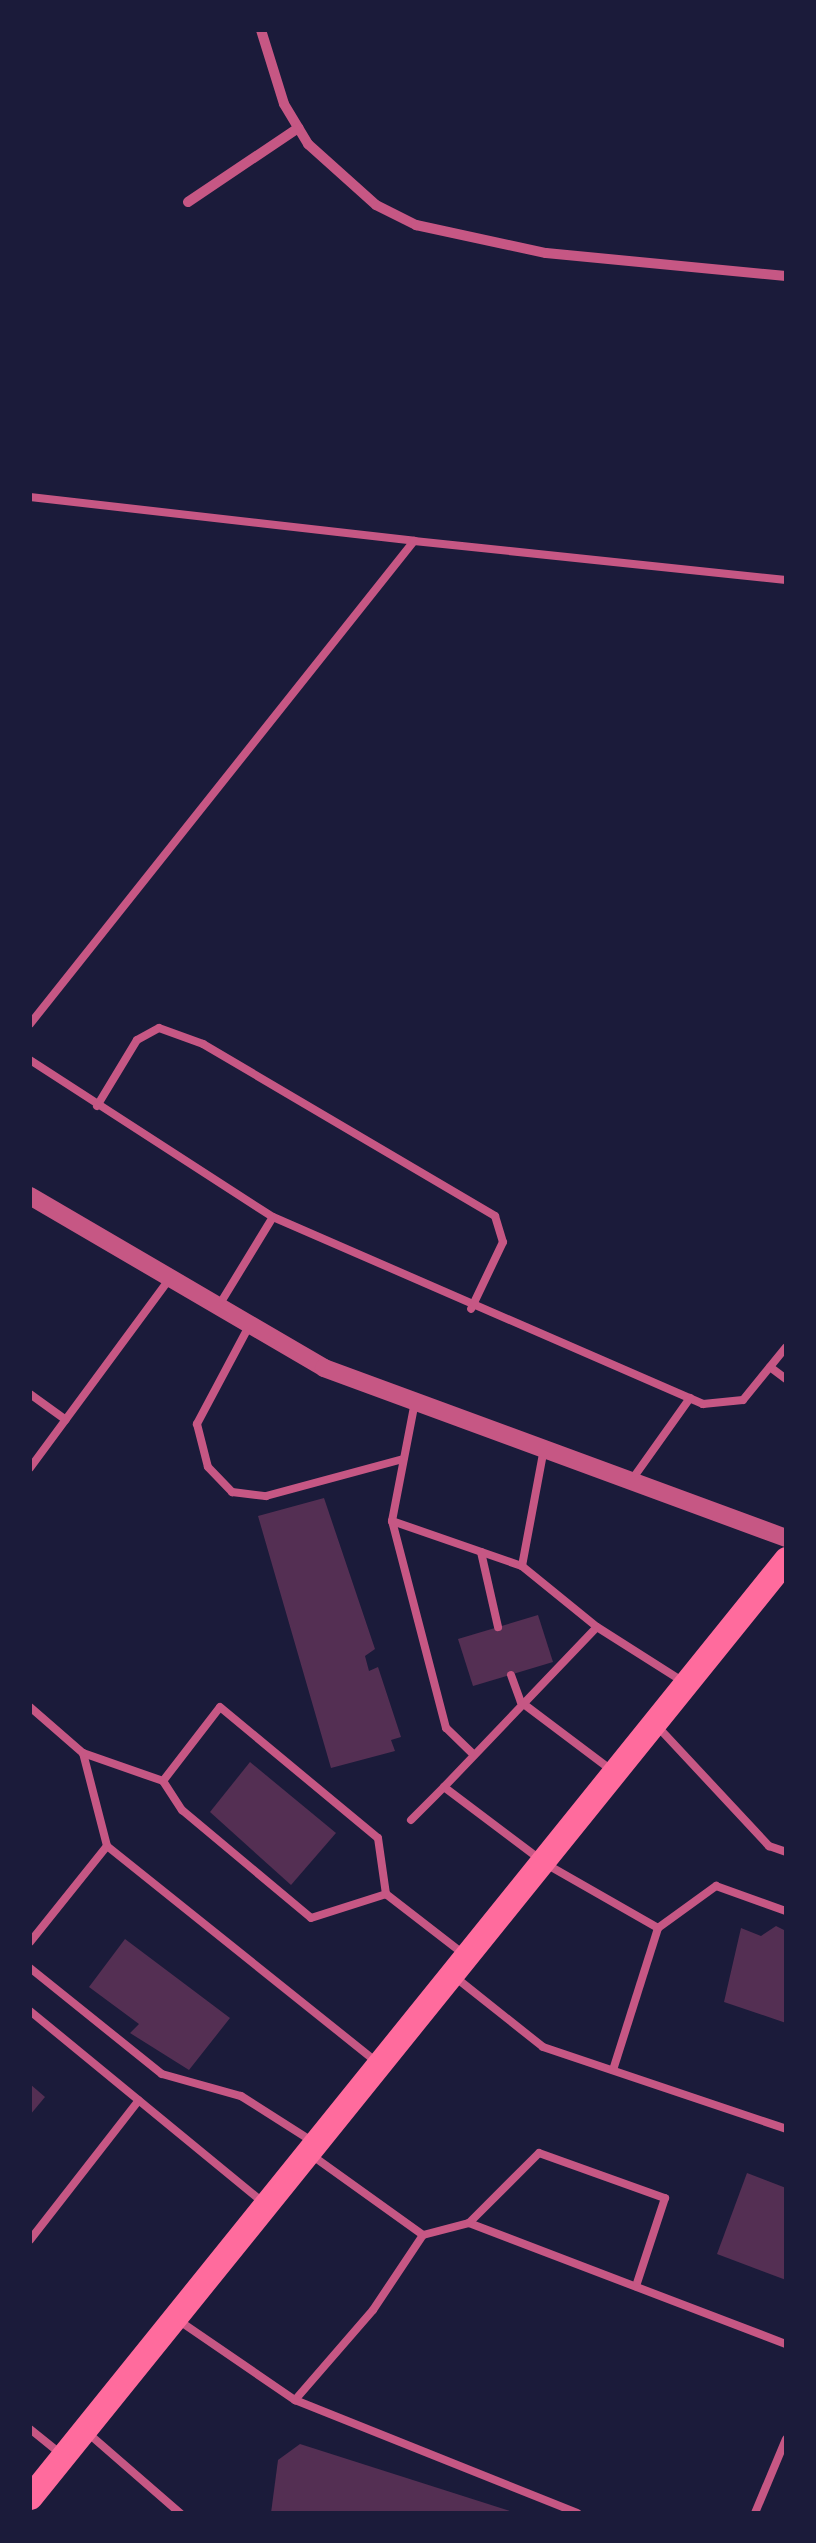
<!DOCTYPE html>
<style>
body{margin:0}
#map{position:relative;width:816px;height:2543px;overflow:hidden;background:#1b1b3a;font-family:"DejaVu Sans",sans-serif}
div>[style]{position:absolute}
.building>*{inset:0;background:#542f53}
.service>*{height:8px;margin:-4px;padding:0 4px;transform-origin:4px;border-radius:4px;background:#c65784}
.minor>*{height:10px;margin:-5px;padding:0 5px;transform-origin:5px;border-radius:5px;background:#c65784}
.tertiary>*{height:18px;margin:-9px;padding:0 9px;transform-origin:9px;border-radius:9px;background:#c65784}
.primary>*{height:25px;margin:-12.5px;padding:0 12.5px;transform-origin:12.5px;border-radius:12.5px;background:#ff6b9d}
span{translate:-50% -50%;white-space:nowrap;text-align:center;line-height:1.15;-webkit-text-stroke:10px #1b1b3a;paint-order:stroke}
.frame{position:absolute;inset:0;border:32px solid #1b1b3a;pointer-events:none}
</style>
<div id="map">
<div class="building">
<i style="clip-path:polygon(324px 1498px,375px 1649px,365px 1656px,369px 1671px,378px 1667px,401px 1737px,391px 1740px,395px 1751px,331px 1768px,258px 1516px)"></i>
<i style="clip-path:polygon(538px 1615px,553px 1662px,473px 1686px,458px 1639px)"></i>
<i style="clip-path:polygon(250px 1762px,336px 1833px,291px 1885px,210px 1812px)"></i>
<i style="clip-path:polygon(776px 1926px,786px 1931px,786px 2023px,724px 2002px,741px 1928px,761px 1936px)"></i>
<i style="clip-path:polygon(125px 1939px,230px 2018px,189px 2070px,130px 2033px,139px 2024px,89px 1987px)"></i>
<i style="clip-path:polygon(30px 2084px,45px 2097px,30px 2115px)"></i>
<i style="clip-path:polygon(747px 2173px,786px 2188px,786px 2280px,717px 2254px)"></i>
<i style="clip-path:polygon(300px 2444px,513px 2512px,513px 2513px,271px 2513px,278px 2460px)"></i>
</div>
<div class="service">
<i style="left:30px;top:497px;width:387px;rotate:6.5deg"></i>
<i style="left:30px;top:1024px;width:617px;rotate:-51.51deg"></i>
<i style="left:414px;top:541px;width:374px;rotate:6deg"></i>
<i style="left:30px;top:1060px;width:289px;rotate:32.9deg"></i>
<i style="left:273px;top:1217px;width:469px;rotate:23.5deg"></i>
<i style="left:703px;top:1404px;width:40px;rotate:-5.7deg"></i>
<i style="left:743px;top:1400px;width:68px;rotate:-50.9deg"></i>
<i style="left:97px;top:1106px;width:77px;rotate:-58.8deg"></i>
<i style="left:137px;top:1040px;width:25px;rotate:-29deg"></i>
<i style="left:159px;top:1028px;width:47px;rotate:20deg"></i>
<i style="left:203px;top:1044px;width:339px;rotate:30.5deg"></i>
<i style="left:495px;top:1216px;width:27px;rotate:73deg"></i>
<i style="left:503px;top:1242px;width:74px;rotate:115.5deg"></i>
<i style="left:218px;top:1307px;width:105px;rotate:-58.6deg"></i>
<i style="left:248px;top:1328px;width:109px;rotate:118deg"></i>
<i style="left:197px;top:1424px;width:44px;rotate:75.7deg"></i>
<i style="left:208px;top:1467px;width:35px;rotate:46deg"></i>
<i style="left:232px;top:1492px;width:34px;rotate:7deg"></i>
<i style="left:266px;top:1496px;width:142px;rotate:-15.1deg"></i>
<i style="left:770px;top:1367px;width:20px;rotate:37deg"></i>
<i style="left:30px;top:1394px;width:44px;rotate:35.8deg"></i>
<i style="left:30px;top:1468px;width:231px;rotate:-53.6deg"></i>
<i style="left:631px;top:1481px;width:102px;rotate:-54.6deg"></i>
<i style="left:392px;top:1521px;width:122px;rotate:-79.1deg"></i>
<i style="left:481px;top:1552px;width:77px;rotate:77.2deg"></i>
<i style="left:597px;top:1627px;width:101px;rotate:32.4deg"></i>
<i style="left:511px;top:1675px;width:29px;rotate:70deg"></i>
<i style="left:521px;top:1702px;width:111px;rotate:37deg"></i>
<i style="left:30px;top:1707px;width:70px;rotate:41deg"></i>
<i style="left:83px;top:1753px;width:96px;rotate:75.5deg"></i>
<i style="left:107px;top:1846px;width:123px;rotate:128.7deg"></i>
<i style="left:658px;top:1727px;width:163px;rotate:47deg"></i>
<i style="left:769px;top:1846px;width:18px;rotate:19deg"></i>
<i style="left:83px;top:1753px;width:85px;rotate:19.3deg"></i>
<i style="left:163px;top:1781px;width:35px;rotate:57deg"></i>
<i style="left:182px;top:1810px;width:168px;rotate:39.9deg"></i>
<i style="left:311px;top:1918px;width:79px;rotate:-17.7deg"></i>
<i style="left:472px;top:1753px;width:36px;rotate:-136deg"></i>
<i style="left:446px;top:1728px;width:214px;rotate:-104.6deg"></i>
<i style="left:392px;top:1521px;width:138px;rotate:19.1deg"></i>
<i style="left:163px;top:1781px;width:93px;rotate:-52.4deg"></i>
<i style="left:220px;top:1707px;width:205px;rotate:39.7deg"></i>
<i style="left:378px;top:1838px;width:57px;rotate:81.9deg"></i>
<i style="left:386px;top:1894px;width:95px;rotate:37.7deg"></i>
<i style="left:444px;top:1787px;width:221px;rotate:-46.3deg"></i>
<i style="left:597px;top:1627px;width:97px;rotate:-140.9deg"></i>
<i style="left:522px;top:1566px;width:119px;rotate:-79.4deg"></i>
<i style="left:411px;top:1820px;width:47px;rotate:-45deg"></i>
<i style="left:444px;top:1787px;width:128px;rotate:37deg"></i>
<i style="left:546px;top:1864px;width:129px;rotate:29.7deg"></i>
<i style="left:658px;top:1928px;width:72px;rotate:-35.9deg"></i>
<i style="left:716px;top:1886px;width:74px;rotate:19.7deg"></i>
<i style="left:107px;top:1846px;width:344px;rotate:38.7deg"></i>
<i style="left:30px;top:1968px;width:169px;rotate:38.8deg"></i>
<i style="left:162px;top:2074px;width:82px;rotate:15.6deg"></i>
<i style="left:241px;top:2096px;width:84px;rotate:32.4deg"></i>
<i style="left:455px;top:1977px;width:112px;rotate:38.5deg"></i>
<i style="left:543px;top:2047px;width:256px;rotate:18.6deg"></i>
<i style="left:30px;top:2011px;width:303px;rotate:39.4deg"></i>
<i style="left:613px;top:2070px;width:149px;rotate:-72.4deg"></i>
<i style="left:469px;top:2223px;width:99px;rotate:-45deg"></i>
<i style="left:539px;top:2153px;width:134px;rotate:19.7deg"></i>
<i style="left:665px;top:2198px;width:93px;rotate:108.2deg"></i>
<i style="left:423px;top:2235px;width:48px;rotate:-14.6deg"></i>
<i style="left:469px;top:2223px;width:339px;rotate:20.9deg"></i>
<i style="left:30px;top:2240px;width:177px;rotate:-52.1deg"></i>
<i style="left:178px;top:2320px;width:142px;rotate:34.4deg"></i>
<i style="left:295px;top:2400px;width:119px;rotate:-49.1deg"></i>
<i style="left:373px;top:2310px;width:90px;rotate:-56.3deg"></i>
<i style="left:423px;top:2235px;width:139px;rotate:-144.4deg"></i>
<i style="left:295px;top:2400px;width:304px;rotate:21.8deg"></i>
<i style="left:30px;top:2429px;width:40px;rotate:39deg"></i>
<i style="left:89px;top:2434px;width:121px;rotate:41deg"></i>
<i style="left:755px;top:2513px;width:80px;rotate:-67.3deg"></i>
</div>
<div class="minor">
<i style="left:261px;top:30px;width:77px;rotate:72.7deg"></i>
<i style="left:284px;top:104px;width:47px;rotate:59deg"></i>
<i style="left:308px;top:144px;width:91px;rotate:41.9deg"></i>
<i style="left:376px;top:205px;width:45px;rotate:26.6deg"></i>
<i style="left:416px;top:225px;width:133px;rotate:12.2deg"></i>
<i style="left:546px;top:253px;width:241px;rotate:5.5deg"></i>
<i style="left:188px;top:202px;width:133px;rotate:-33.9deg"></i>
</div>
<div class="tertiary">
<i style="left:30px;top:1196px;width:341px;rotate:30.3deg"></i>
<i style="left:324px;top:1368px;width:492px;rotate:20.2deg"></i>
</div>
<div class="primary">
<i style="left:30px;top:2497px;width:1205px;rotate:-51.13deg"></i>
</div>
<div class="frame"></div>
</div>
